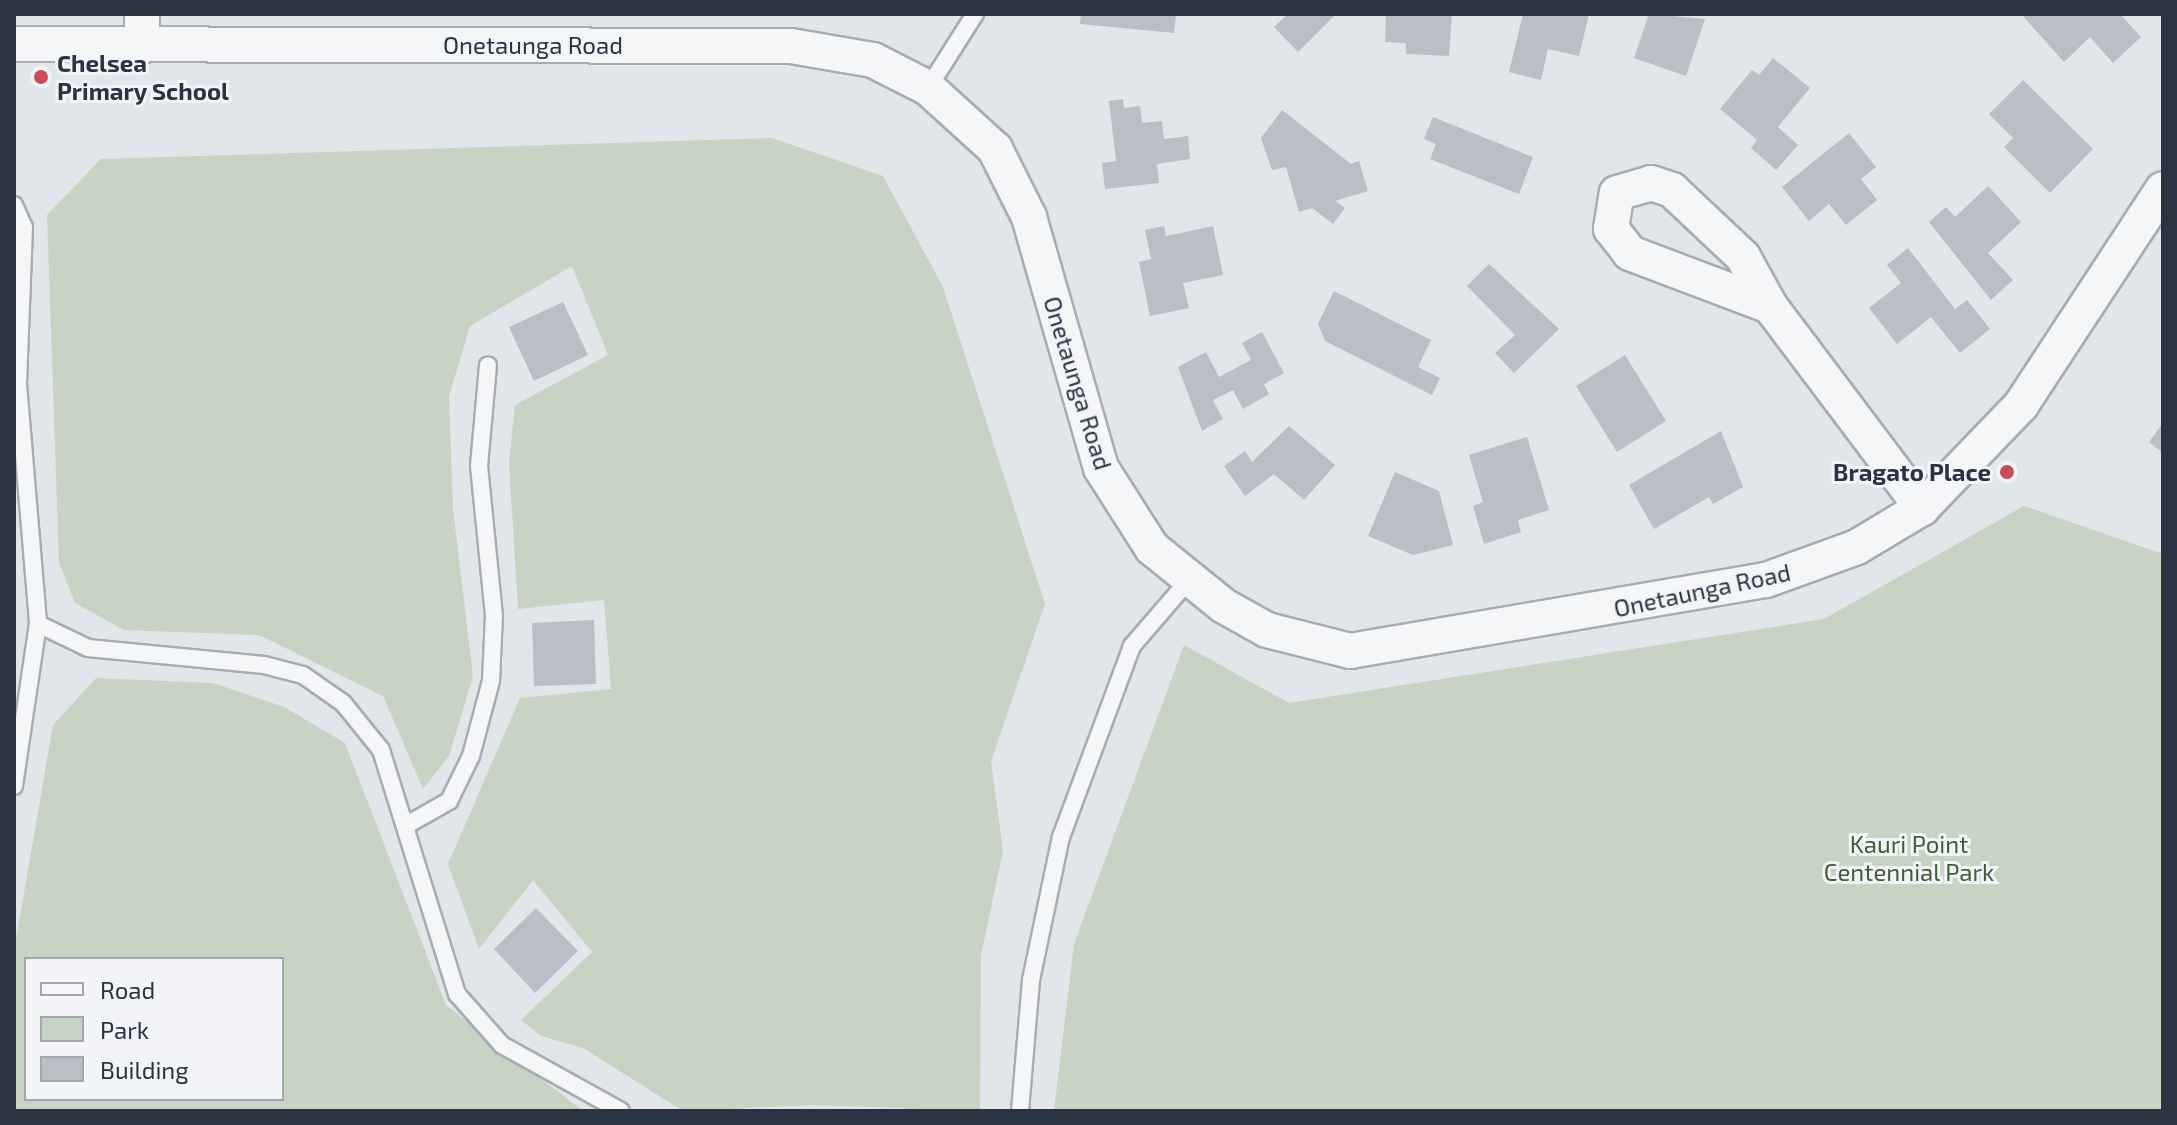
<!DOCTYPE html>
<style>
body{margin:0}
#map{position:relative;width:2177px;height:1125px;overflow:hidden;background:#e2e5ea;font-family:"Exo 2",sans-serif}
div>[style]{position:absolute}
.green>*{inset:0;background:#c7d4c3}
.building>*{inset:0;background:#b9bec7}
.roads{filter:drop-shadow(2px 0 #a7acb4) drop-shadow(-2px 0 #a7acb4) drop-shadow(0 2px #a7acb4) drop-shadow(0 -2px #a7acb4)}
.lane>*{height:16px;margin:-8px;padding:0 8px;transform-origin:8px;border-radius:8px;background:#f5f6f8}
.street>*{height:34px;margin:-17px;padding:0 17px;transform-origin:17px;border-radius:17px;background:#f5f6f8}
.dots>*{width:22px;height:22px;translate:-50% -50%;box-sizing:border-box;border:4px solid #f2f4f7;border-radius:50%}
span{translate:-50% -50%;white-space:nowrap;text-align:center;line-height:1.15;-webkit-text-stroke:6px #f2f4f7;paint-order:stroke}
.street-label{font-size:24px;color:#2a3342}
.poi-label{font-size:24px;color:#2a3342;font-weight:700}
.left{translate:0 -50%;text-align:left}
.right{translate:-100% -50%;text-align:right}
.park-label{font-size:24px;color:#3e5d38}
.frame{position:absolute;inset:0;border:16px solid #2a3342;pointer-events:none}
.legend{position:absolute;left:24px;top:957px;width:260px;height:144px;box-sizing:border-box;background:#f2f4f7;border:2px solid #a2a7af;margin:0;padding:10px 14px;list-style:none;font-size:24px;color:#2a3342}
.legend li{display:flex;align-items:center;gap:16px;height:40px}
.legend b{width:40px;border:2px solid #a2a7af}
</style>
<div id="map">
<div class="green">
<i style="clip-path:polygon(772px 138px,883px 176px,943px 287px,1045px 604px,991px 761px,1003px 851px,981px 955px,980px 1111px,814px 1105px,683px 1111px,583px 1048px,541px 1036px,521px 1020px,592px 952px,533px 880px,479px 949px,448px 864px,520px 698px,611px 689px,604px 600px,518px 609px,509px 463px,515px 405px,608px 355px,572px 266px,470px 326px,449px 396px,453px 509px,473px 676px,449px 756px,423px 789px,383px 696px,259px 635px,124px 630px,75px 603px,59px 563px,47px 215px,101px 159px)"></i>
<i style="clip-path:polygon(2024px 506px,2163px 554px,2163px 1111px,1054px 1111px,1074px 944px,1184px 645px,1289px 703px,1824px 619px)"></i>
<i style="clip-path:polygon(evenodd,96px 678px,213px 683px,284px 707px,345px 743px,446px 1005px,583px 1111px,14px 1111px,14px 951px,53px 725px,96px 678px,26px 959px,282px 959px,282px 1099px,26px 1099px,26px 959px)"></i>
</div>
<div class="building">
<i style="clip-path:polygon(1081px 14px,1169px 14px,1176px 16px,1174px 33px,1080px 24px)"></i>
<i style="clip-path:polygon(1288px 14px,1336px 14px,1298px 52px,1274px 27px)"></i>
<i style="clip-path:polygon(1386px 14px,1452px 14px,1449px 56px,1406px 54px,1406px 43px,1385px 42px)"></i>
<i style="clip-path:polygon(1523px 14px,1589px 14px,1579px 56px,1548px 49px,1541px 80px,1509px 72px)"></i>
<i style="clip-path:polygon(1649px 14px,1705px 19px,1686px 76px,1634px 58px)"></i>
<i style="clip-path:polygon(2021px 14px,2120px 14px,2141px 37px,2113px 63px,2090px 37px,2064px 62px)"></i>
<i style="clip-path:polygon(1773px 58px,1810px 88px,1778px 127px,1798px 145px,1776px 170px,1751px 148px,1757px 140px,1720px 109px,1752px 70px,1759px 75px)"></i>
<i style="clip-path:polygon(2023px 80px,2093px 149px,2050px 193px,2004px 147px,2013px 138px,1989px 114px)"></i>
<i style="clip-path:polygon(1123px 99px,1124px 108px,1140px 106px,1142px 123px,1162px 121px,1164px 139px,1188px 136px,1190px 159px,1157px 164px,1159px 183px,1105px 189px,1102px 163px,1116px 161px,1109px 101px)"></i>
<i style="clip-path:polygon(1282px 110px,1351px 164px,1359px 161px,1368px 191px,1335px 201px,1345px 208px,1333px 224px,1312px 208px,1299px 212px,1286px 167px,1272px 170px,1261px 138px)"></i>
<i style="clip-path:polygon(1433px 117px,1533px 157px,1519px 194px,1430px 159px,1436px 144px,1424px 139px)"></i>
<i style="clip-path:polygon(1849px 133px,1876px 167px,1861px 179px,1877px 200px,1846px 225px,1829px 204px,1809px 221px,1782px 187px)"></i>
<i style="clip-path:polygon(1988px 186px,2021px 222px,1988px 253px,2013px 280px,1991px 300px,1929px 222px,1946px 207px,1955px 217px)"></i>
<i style="clip-path:polygon(1164px 226px,1166px 236px,1213px 226px,1223px 275px,1183px 283px,1189px 308px,1150px 316px,1139px 262px,1151px 259px,1145px 230px)"></i>
<i style="clip-path:polygon(1908px 248px,1955px 309px,1967px 300px,1990px 329px,1960px 353px,1931px 317px,1897px 344px,1869px 308px,1901px 283px,1887px 265px)"></i>
<i style="clip-path:polygon(1489px 264px,1559px 329px,1514px 373px,1495px 353px,1515px 335px,1467px 286px)"></i>
<i style="clip-path:polygon(1334px 291px,1431px 340px,1418px 367px,1440px 378px,1432px 395px,1325px 341px,1318px 324px)"></i>
<i style="clip-path:polygon(563px 302px,588px 355px,534px 381px,509px 327px)"></i>
<i style="clip-path:polygon(1262px 332px,1284px 373px,1264px 384px,1269px 394px,1243px 409px,1233px 390px,1213px 400px,1223px 419px,1202px 431px,1178px 367px,1206px 352px,1219px 377px,1251px 360px,1242px 343px)"></i>
<i style="clip-path:polygon(1625px 355px,1666px 421px,1617px 452px,1576px 386px)"></i>
<i style="clip-path:polygon(2163px 423px,2163px 453px,2149px 442px)"></i>
<i style="clip-path:polygon(1289px 426px,1335px 465px,1304px 500px,1274px 474px,1245px 496px,1224px 466px,1245px 451px,1252px 462px)"></i>
<i style="clip-path:polygon(1721px 431px,1743px 487px,1713px 504px,1709px 497px,1654px 529px,1629px 485px)"></i>
<i style="clip-path:polygon(1527px 437px,1549px 510px,1518px 520px,1521px 532px,1484px 544px,1473px 506px,1483px 502px,1469px 455px)"></i>
<i style="clip-path:polygon(1395px 472px,1439px 491px,1453px 545px,1413px 555px,1368px 536px)"></i>
<i style="clip-path:polygon(594px 620px,596px 684px,534px 686px,532px 623px)"></i>
<i style="clip-path:polygon(536px 908px,578px 951px,535px 993px,494px 949px)"></i>
</div>
<div class="roads">
<div class="lane">
<i style="left:928px;top:88px;width:88px;rotate:-57.6deg"></i>
<i style="left:14px;top:205px;width:24px;rotate:66deg"></i>
<i style="left:24px;top:227px;width:157px;rotate:92.2deg"></i>
<i style="left:18px;top:384px;width:241px;rotate:85.2deg"></i>
<i style="left:38px;top:624px;width:55px;rotate:25.6deg"></i>
<i style="left:88px;top:648px;width:177px;rotate:5.5deg"></i>
<i style="left:264px;top:665px;width:40px;rotate:14.4deg"></i>
<i style="left:303px;top:675px;width:49px;rotate:35deg"></i>
<i style="left:343px;top:703px;width:60px;rotate:51deg"></i>
<i style="left:381px;top:750px;width:256px;rotate:72.7deg"></i>
<i style="left:457px;top:994px;width:68px;rotate:48.6deg"></i>
<i style="left:502px;top:1045px;width:136px;rotate:29deg"></i>
<i style="left:14px;top:786px;width:164px;rotate:-81.6deg"></i>
<i style="left:405px;top:826px;width:51px;rotate:-29.6deg"></i>
<i style="left:449px;top:801px;width:50px;rotate:-63.9deg"></i>
<i style="left:471px;top:756px;width:78px;rotate:-75.1deg"></i>
<i style="left:491px;top:681px;width:65px;rotate:-87.4deg"></i>
<i style="left:494px;top:616px;width:151px;rotate:-95.7deg"></i>
<i style="left:479px;top:466px;width:101px;rotate:-84.9deg"></i>
<i style="left:1020px;top:1111px;width:131px;rotate:-85.2deg"></i>
<i style="left:1031px;top:980px;width:146px;rotate:-78.2deg"></i>
<i style="left:1061px;top:837px;width:204px;rotate:-69.6deg"></i>
<i style="left:1132px;top:646px;width:87px;rotate:-49.2deg"></i>
</div>
<div class="street">
<i style="left:142px;top:14px;width:32px;rotate:90deg"></i>
<i style="left:14px;top:44px;width:777px;rotate:0.15deg"></i>
<i style="left:791px;top:46px;width:83px;rotate:9.7deg"></i>
<i style="left:873px;top:60px;width:62px;rotate:27deg"></i>
<i style="left:928px;top:88px;width:91px;rotate:42.3deg"></i>
<i style="left:995px;top:149px;width:76px;rotate:63.4deg"></i>
<i style="left:1029px;top:217px;width:261px;rotate:74deg"></i>
<i style="left:1101px;top:468px;width:95px;rotate:57.5deg"></i>
<i style="left:1152px;top:548px;width:92px;rotate:38.9deg"></i>
<i style="left:1224px;top:606px;width:49px;rotate:29.2deg"></i>
<i style="left:1267px;top:630px;width:86px;rotate:14.2deg"></i>
<i style="left:1350px;top:651px;width:422px;rotate:-9.7deg"></i>
<i style="left:1766px;top:580px;width:97px;rotate:-19.9deg"></i>
<i style="left:1857px;top:547px;width:76px;rotate:-31deg"></i>
<i style="left:1922px;top:508px;width:143px;rotate:-46.1deg"></i>
<i style="left:2021px;top:405px;width:258px;rotate:-56.7deg"></i>
<i style="left:1770px;top:306px;width:150px;rotate:-159.3deg"></i>
<i style="left:1630px;top:253px;width:31px;rotate:-128deg"></i>
<i style="left:1611px;top:229px;width:36px;rotate:-81deg"></i>
<i style="left:1617px;top:193px;width:35px;rotate:-16deg"></i>
<i style="left:1651px;top:183px;width:22px;rotate:18deg"></i>
<i style="left:1672px;top:190px;width:98px;rotate:43.3deg"></i>
<i style="left:1743px;top:257px;width:56px;rotate:61.1deg"></i>
<i style="left:1770px;top:306px;width:253px;rotate:53deg"></i>
</div>
</div>
<div class="dots">
<i style="left:41px;top:77px;background:#cb4b5c"></i>
<i style="left:2007px;top:472px;background:#cb4b5c"></i>
</div>
<div class="street-label">
<span style="left:533px;top:45px">Onetaunga Road</span>
<span style="left:1078px;top:383px;rotate:73deg">Onetaunga Road</span>
<span style="left:1702px;top:590px;rotate:-12deg">Onetaunga Road</span>
</div>
<div class="poi-label">
<span class="left" style="left:57px;top:77px">Chelsea<br>Primary School</span>
<span class="right" style="left:1991px;top:472px">Bragato Place</span>
</div>
<div class="park-label">
<span style="left:1909px;top:858px">Kauri Point<br>Centennial Park</span>
</div>
<div class="frame"></div>
<ul class="legend">
<li><b style="height:10px;background:#f5f6f8"></b>Road</li>
<li><b style="height:22px;background:#c7d4c3"></b>Park</li>
<li><b style="height:22px;background:#b9bec7"></b>Building</li>
</ul>
</div>
